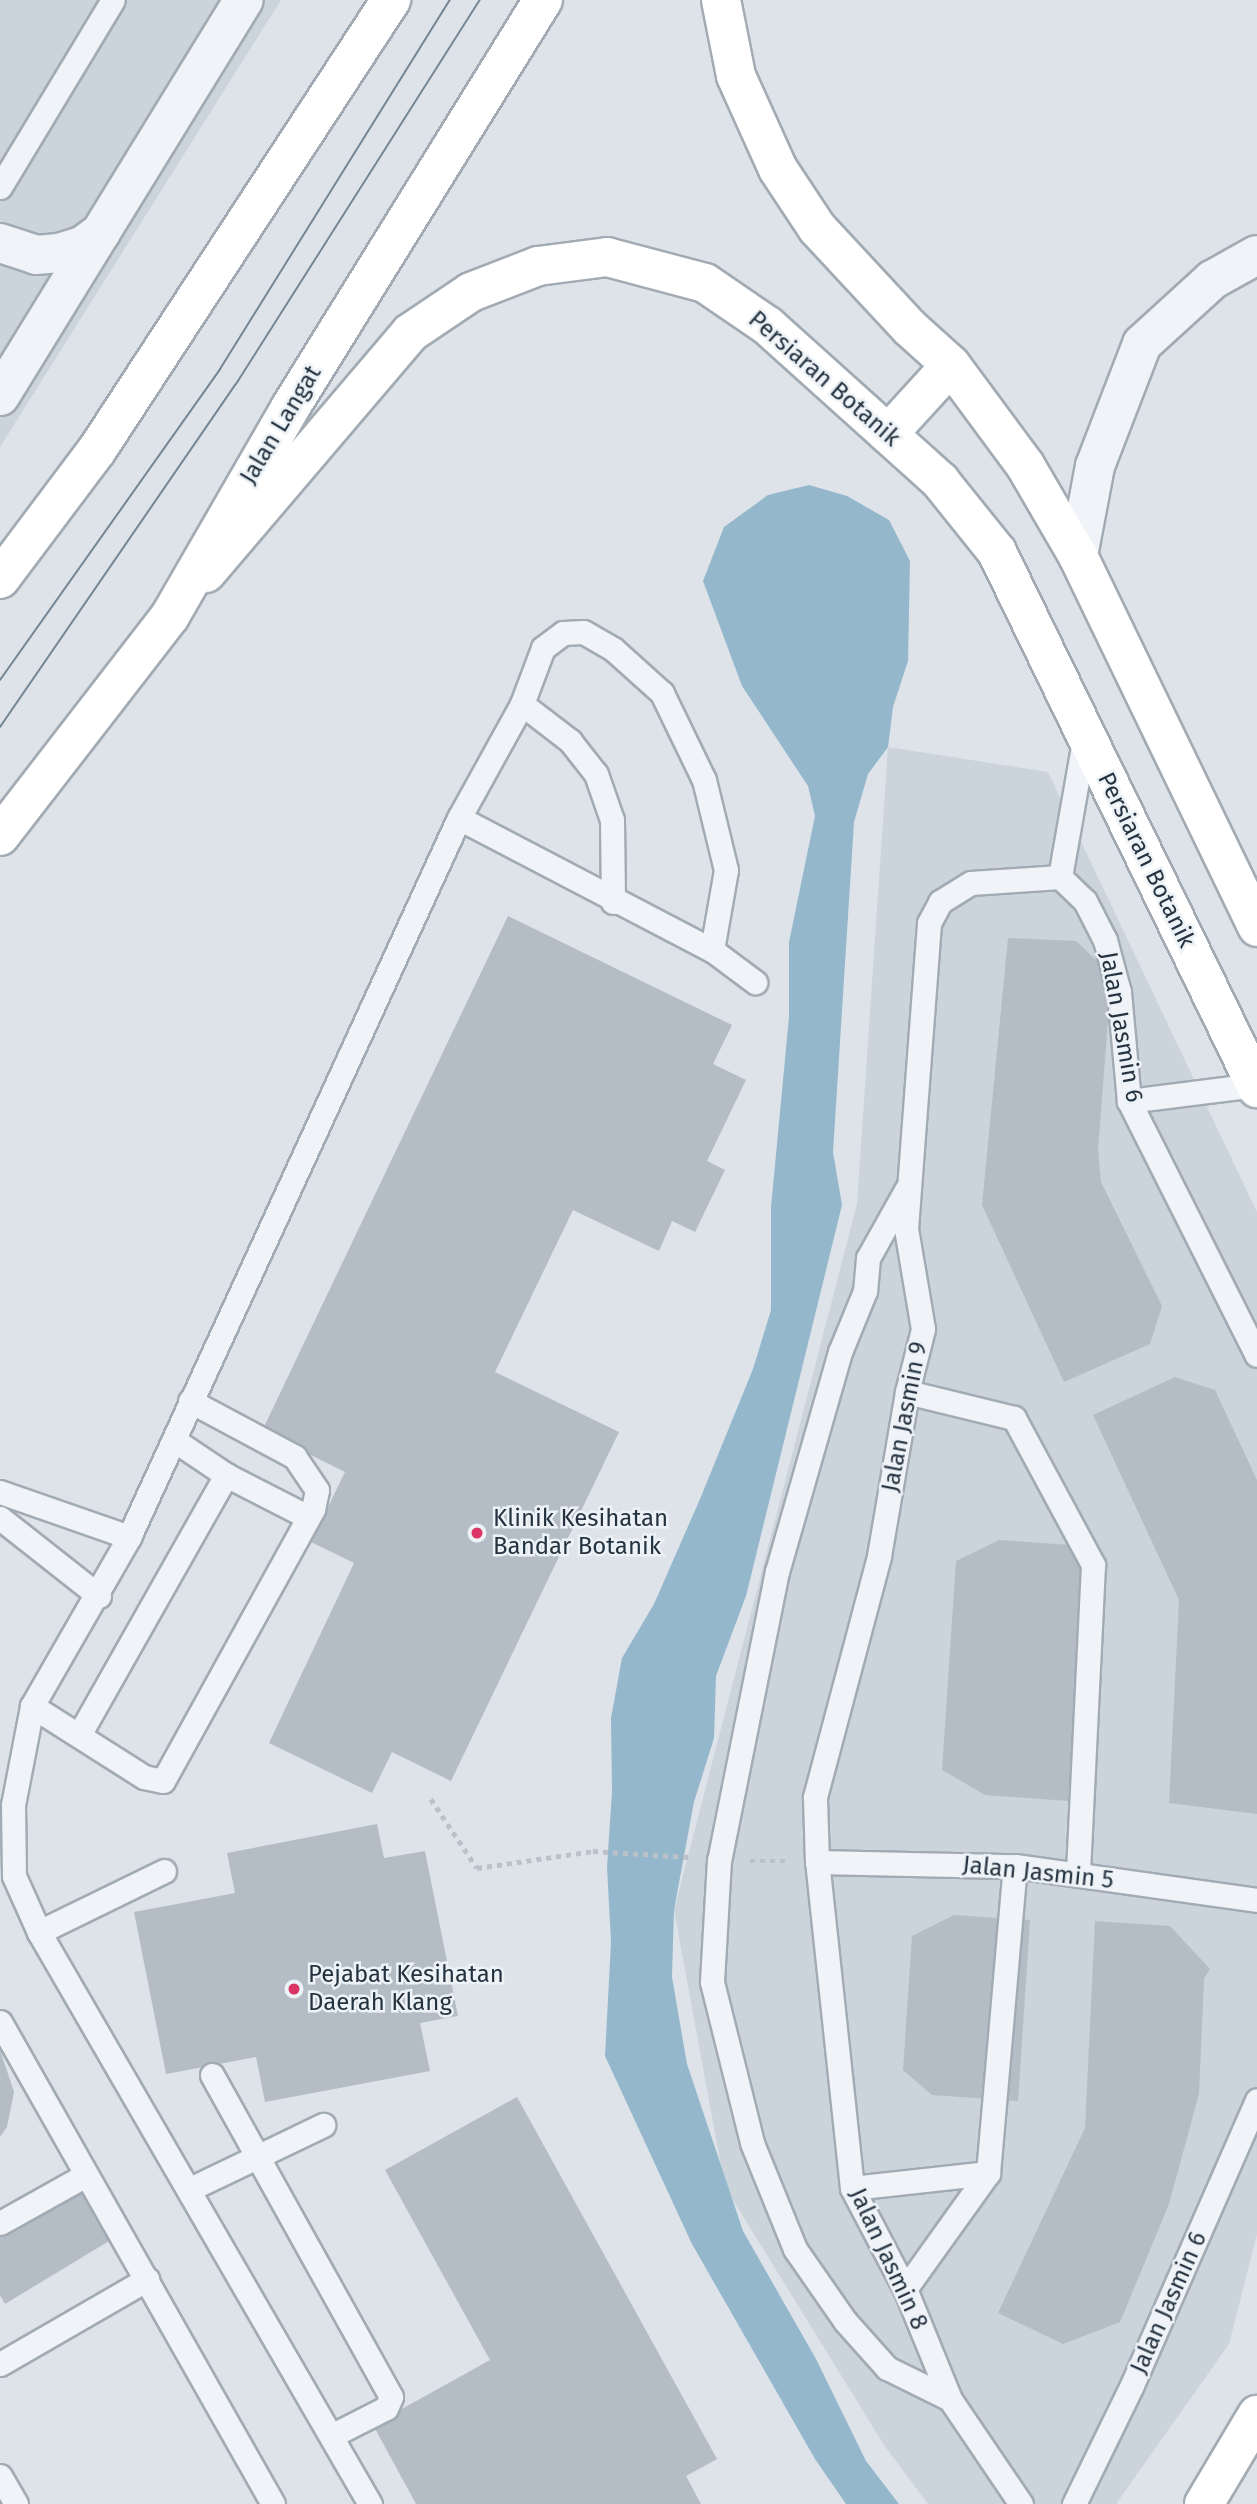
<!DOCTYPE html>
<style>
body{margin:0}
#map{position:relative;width:1257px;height:2504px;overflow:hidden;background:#dde3e9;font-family:"Fira Sans",sans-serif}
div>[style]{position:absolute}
.built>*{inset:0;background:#cbd3db}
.water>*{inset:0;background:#94b7cc}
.building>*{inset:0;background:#b4bdc6}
.path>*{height:4.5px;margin-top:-2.25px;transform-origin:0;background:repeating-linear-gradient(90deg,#bbc1c8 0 5px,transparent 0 10px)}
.roads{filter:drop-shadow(2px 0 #a2abb3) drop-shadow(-2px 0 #a2abb3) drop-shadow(0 2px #a2abb3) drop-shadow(0 -2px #a2abb3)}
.service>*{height:23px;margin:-11.5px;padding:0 11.5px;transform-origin:11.5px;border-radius:11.5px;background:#f0f3f7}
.minor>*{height:38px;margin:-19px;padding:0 19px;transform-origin:19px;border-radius:19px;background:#f0f3f7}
.secondary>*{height:38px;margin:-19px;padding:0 19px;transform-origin:19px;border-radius:19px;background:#fff}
.trunk>*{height:38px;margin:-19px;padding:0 19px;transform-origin:19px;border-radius:19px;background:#fff}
.tram>*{height:2px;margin:-1px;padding:0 1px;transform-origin:1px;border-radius:1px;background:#758594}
.dots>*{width:19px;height:19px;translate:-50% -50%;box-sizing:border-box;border:4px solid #edf2f6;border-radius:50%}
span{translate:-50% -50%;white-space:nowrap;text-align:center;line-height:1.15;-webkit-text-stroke:5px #edf2f6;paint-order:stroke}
.street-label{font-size:24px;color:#253341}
.poi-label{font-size:24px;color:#253341}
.left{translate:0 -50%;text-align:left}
</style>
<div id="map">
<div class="built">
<i style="clip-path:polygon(0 0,281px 0,0 447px)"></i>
<i style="clip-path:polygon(888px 747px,1048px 772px,1257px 1212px,1257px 2234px,1229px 2344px,1116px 2504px,928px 2504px,884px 2445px,725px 2187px,674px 1910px,857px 1204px)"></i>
</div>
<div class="water">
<i style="clip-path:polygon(809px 485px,847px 496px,889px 520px,910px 561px,908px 661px,893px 707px,888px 747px,868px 774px,854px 822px,833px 1152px,842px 1205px,746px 1596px,716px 1676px,714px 1738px,694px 1802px,674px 1910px,672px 1977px,687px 2064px,743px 2231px,816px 2359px,866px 2461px,899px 2504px,846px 2504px,815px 2459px,692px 2244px,605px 2056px,611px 1942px,607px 1867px,612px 1792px,611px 1718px,622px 1658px,654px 1604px,700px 1499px,753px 1369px,771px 1310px,771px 1207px,789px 1017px,789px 942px,815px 816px,808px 786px,742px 686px,703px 581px,724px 527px,768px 495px)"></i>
</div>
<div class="building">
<i style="clip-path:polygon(508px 916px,732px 1025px,713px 1064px,746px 1080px,707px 1161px,725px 1170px,695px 1232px,672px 1221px,659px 1251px,573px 1210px,495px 1372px,619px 1432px,451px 1781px,392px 1752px,372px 1793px,269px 1743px,354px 1563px,311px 1542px,345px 1472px,262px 1431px)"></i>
<i style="clip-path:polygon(1008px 938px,1076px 941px,1107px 970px,1110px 995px,1098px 1150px,1101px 1182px,1162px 1306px,1150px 1344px,1064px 1382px,982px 1205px)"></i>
<i style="clip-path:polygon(1175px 1377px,1215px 1390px,1257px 1480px,1257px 1814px,1169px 1803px,1179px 1600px,1093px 1415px)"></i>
<i style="clip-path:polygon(999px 1540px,1085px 1546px,1068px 1801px,985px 1795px,942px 1770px,956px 1561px)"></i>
<i style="clip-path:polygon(377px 1824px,384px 1858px,425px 1851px,458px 2016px,420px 2023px,430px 2071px,265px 2102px,256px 2057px,166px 2074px,134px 1912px,235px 1893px,227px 1853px)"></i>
<i style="clip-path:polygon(954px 1915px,1030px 1920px,1018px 2101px,932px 2095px,903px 2070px,912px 1936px)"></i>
<i style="clip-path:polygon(1095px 1921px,1170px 1926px,1210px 1969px,1204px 1979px,1199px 2094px,1169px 2204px,1120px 2322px,1063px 2344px,998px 2313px,1085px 2128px)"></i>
<i style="clip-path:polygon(0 2050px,14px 2092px,7px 2127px,0 2137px)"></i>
<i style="clip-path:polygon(517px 2097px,717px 2459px,686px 2476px,701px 2504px,416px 2504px,373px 2425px,490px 2360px,385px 2170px)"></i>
<i style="clip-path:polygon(83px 2175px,119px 2235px,5px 2304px,0 2295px,0 2225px)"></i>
</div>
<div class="path">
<i style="left:431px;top:1799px;width:83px;rotate:56.3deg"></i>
<i style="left:477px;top:1868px;width:117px;rotate:-8.3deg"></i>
<i style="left:593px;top:1851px;width:96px;rotate:3.6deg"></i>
<i style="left:750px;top:1861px;width:37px"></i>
</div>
<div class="roads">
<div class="service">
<i style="left:0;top:187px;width:218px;rotate:-58.9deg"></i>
<i style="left:459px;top:818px;width:130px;rotate:-61.1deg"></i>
<i style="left:522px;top:704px;width:61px;rotate:37.6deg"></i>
<i style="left:570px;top:741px;width:42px;rotate:51.8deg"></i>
<i style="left:596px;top:774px;width:49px;rotate:70.8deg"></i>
<i style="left:612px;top:820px;width:82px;rotate:89.3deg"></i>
<i style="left:1060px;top:877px;width:144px;rotate:-80deg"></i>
<i style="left:712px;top:950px;width:54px;rotate:36.7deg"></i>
<i style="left:1129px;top:1101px;width:128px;rotate:-7.2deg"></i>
<i style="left:906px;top:1190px;width:78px;rotate:119.2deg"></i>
<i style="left:868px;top:1258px;width:33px;rotate:95deg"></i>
<i style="left:865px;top:1291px;width:66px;rotate:112.3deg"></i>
<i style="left:840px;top:1352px;width:228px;rotate:106deg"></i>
<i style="left:777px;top:1571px;width:295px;rotate:101.3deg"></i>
<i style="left:719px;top:1860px;width:122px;rotate:93.3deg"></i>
<i style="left:712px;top:1982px;width:166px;rotate:76deg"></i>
<i style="left:752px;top:2143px;width:114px;rotate:67.9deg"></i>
<i style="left:795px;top:2249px;width:88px;rotate:55.2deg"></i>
<i style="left:845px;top:2321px;width:63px;rotate:48.2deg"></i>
<i style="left:887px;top:2368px;width:70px;rotate:26.2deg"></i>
<i style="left:907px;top:1392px;width:110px;rotate:13.7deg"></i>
<i style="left:1014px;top:1418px;width:167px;rotate:61.7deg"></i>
<i style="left:1093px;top:1565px;width:310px;rotate:92.8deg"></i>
<i style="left:174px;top:1440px;width:63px;rotate:33.9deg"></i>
<i style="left:226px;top:1475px;width:90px;rotate:27.1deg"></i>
<i style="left:0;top:1492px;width:137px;rotate:19.2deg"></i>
<i style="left:0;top:1518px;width:126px;rotate:38.2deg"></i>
<i style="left:32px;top:1706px;width:133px;rotate:32.4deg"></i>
<i style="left:144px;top:1777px;width:19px;rotate:12deg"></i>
<i style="left:163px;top:1781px;width:311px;rotate:-61.1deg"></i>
<i style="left:313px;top:1509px;width:19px;rotate:-78deg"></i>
<i style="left:317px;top:1490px;width:40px;rotate:-124deg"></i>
<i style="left:295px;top:1457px;width:119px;rotate:-151.9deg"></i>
<i style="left:79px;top:1735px;width:299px;rotate:-60.5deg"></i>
<i style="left:817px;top:1862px;width:198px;rotate:1.2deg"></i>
<i style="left:1015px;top:1866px;width:244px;rotate:8deg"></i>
<i style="left:39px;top:1932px;width:139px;rotate:-26deg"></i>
<i style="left:0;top:2022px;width:554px;rotate:60.47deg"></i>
<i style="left:212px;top:2075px;width:368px;rotate:60.9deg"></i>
<i style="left:391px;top:2397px;width:12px;rotate:114deg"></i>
<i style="left:386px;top:2408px;width:59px;rotate:153deg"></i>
<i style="left:852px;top:2188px;width:137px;rotate:-6.3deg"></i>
<i style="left:190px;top:2189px;width:148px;rotate:-25.7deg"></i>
<i style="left:0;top:2223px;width:98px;rotate:-29.2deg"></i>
<i style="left:905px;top:2289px;width:143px;rotate:-54.4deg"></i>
<i style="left:988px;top:2173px;width:308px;rotate:-85deg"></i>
<i style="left:0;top:2364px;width:170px;rotate:-30deg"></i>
<i style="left:0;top:2476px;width:32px;rotate:60deg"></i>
<i style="left:370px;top:2504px;width:661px;rotate:-120.06deg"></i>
<i style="left:39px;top:1932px;width:61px;rotate:-114.1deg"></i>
<i style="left:14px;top:1876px;width:71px;rotate:-90.8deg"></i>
<i style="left:13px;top:1805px;width:101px;rotate:-79.1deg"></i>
<i style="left:32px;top:1706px;width:195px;rotate:-60.1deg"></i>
<i style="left:129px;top:1537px;width:791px;rotate:-65.35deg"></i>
<i style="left:459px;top:818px;width:285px;rotate:27.6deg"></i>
<i style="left:712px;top:950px;width:81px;rotate:-80.1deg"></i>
<i style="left:726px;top:870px;width:93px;rotate:-103.7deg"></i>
<i style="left:704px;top:780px;width:97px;rotate:-115.8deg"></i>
<i style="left:662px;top:693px;width:66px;rotate:-138.1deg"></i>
<i style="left:613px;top:649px;width:34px;rotate:-150deg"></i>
<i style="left:583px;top:632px;width:20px;rotate:177deg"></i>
<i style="left:563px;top:633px;width:25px;rotate:143deg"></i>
<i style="left:543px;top:648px;width:60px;rotate:110.6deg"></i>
<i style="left:1021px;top:2504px;width:127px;rotate:-124.1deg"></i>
<i style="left:950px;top:2399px;width:119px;rotate:-112.2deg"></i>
<i style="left:905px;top:2289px;width:114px;rotate:-117.7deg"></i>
<i style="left:852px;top:2188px;width:328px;rotate:-96.1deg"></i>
<i style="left:817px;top:1862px;width:65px;rotate:-91.8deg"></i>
<i style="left:815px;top:1797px;width:249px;rotate:-75.1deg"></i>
<i style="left:879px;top:1556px;width:166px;rotate:-80.3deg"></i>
<i style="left:907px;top:1392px;width:65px;rotate:-75.7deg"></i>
<i style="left:923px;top:1329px;width:101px;rotate:-99.6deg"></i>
<i style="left:906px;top:1229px;width:307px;rotate:-85.7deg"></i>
<i style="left:929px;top:923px;width:24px;rotate:-62deg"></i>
<i style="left:940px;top:902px;width:36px;rotate:-32deg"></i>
<i style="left:971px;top:883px;width:89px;rotate:-3.9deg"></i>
<i style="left:1060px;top:877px;width:35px;rotate:44deg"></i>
<i style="left:1085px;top:901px;width:44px;rotate:62.9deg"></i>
<i style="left:1105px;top:940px;width:54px;rotate:74.9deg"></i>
<i style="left:1119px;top:992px;width:109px;rotate:84.8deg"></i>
<i style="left:1129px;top:1101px;width:284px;rotate:63.3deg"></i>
<i style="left:1074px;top:2504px;width:132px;rotate:-64deg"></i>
<i style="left:1132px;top:2385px;width:311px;rotate:-66.3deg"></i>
</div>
<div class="minor">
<i style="left:0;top:243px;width:38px;rotate:18deg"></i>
<i style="left:36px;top:255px;width:23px;rotate:-5deg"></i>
<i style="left:59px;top:253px;width:24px;rotate:-17deg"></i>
<i style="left:82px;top:246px;width:24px;rotate:-36deg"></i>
<i style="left:0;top:396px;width:465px;rotate:-58.4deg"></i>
<i style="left:1078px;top:556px;width:92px;rotate:-79.3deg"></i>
<i style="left:1095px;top:466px;width:131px;rotate:-68.9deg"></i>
<i style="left:1142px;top:344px;width:95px;rotate:-42.4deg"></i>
<i style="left:1212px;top:280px;width:51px;rotate:-29.1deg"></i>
</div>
<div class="secondary">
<i style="left:721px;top:0;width:77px;rotate:78.8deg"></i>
<i style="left:736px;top:76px;width:102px;rotate:65.7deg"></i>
<i style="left:778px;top:169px;width:71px;rotate:56.5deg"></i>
<i style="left:817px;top:228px;width:137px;rotate:47.1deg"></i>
<i style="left:910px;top:328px;width:55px;rotate:42.1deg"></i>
<i style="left:951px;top:365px;width:124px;rotate:53.5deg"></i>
<i style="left:1025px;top:465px;width:105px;rotate:59.8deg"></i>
<i style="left:1078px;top:556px;width:412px;rotate:64.2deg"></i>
<i style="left:888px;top:434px;width:93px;rotate:-47.6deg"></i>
<i style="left:206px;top:573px;width:315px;rotate:-49.6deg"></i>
<i style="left:410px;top:333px;width:73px;rotate:-33.9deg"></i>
<i style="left:471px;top:292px;width:72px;rotate:-21.2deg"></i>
<i style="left:538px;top:266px;width:70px;rotate:-7.4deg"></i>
<i style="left:607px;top:257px;width:101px;rotate:14.9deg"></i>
<i style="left:705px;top:283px;width:76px;rotate:34.3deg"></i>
<i style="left:768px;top:326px;width:232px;rotate:42deg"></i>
<i style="left:940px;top:481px;width:91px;rotate:51.2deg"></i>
<i style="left:997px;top:552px;width:596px;rotate:64.12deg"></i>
<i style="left:1204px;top:2504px;width:104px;rotate:-59.2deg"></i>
</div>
<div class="trunk">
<i style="left:0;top:579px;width:161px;rotate:-53.1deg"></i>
<i style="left:97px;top:450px;width:538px;rotate:-56.84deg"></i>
<i style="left:0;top:836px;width:278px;rotate:-52.3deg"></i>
<i style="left:170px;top:616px;width:240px;rotate:-60deg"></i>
<i style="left:290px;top:408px;width:480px;rotate:-58.2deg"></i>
</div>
</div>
<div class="tram">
<i style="left:0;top:680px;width:381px;rotate:-54.7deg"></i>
<i style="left:220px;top:369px;width:435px;rotate:-58.1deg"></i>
<i style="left:0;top:727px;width:416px;rotate:-55.5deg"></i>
<i style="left:236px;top:384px;width:455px;rotate:-57.6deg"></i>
</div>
<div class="dots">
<i style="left:477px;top:1533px;background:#db3565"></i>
<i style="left:294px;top:1989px;background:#db3565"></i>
</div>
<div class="street-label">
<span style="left:824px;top:379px;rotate:41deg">Persiaran Botanik</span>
<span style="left:281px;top:425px;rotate:-59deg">Jalan Langat</span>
<span style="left:1146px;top:860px;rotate:64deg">Persiaran Botanik</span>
<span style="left:1121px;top:1027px;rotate:80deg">Jalan Jasmin 6</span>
<span style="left:905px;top:1417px;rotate:-79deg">Jalan Jasmin 9</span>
<span style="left:1038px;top:1873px;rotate:6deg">Jalan Jasmin 5</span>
<span style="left:888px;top:2259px;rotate:65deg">Jalan Jasmin 8</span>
<span style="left:1169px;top:2303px;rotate:-66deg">Jalan Jasmin 6</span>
</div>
<div class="poi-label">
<span class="left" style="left:493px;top:1533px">Klinik Kesihatan<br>Bandar Botanik</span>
<span class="left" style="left:308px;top:1989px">Pejabat Kesihatan<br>Daerah Klang</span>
</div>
</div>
